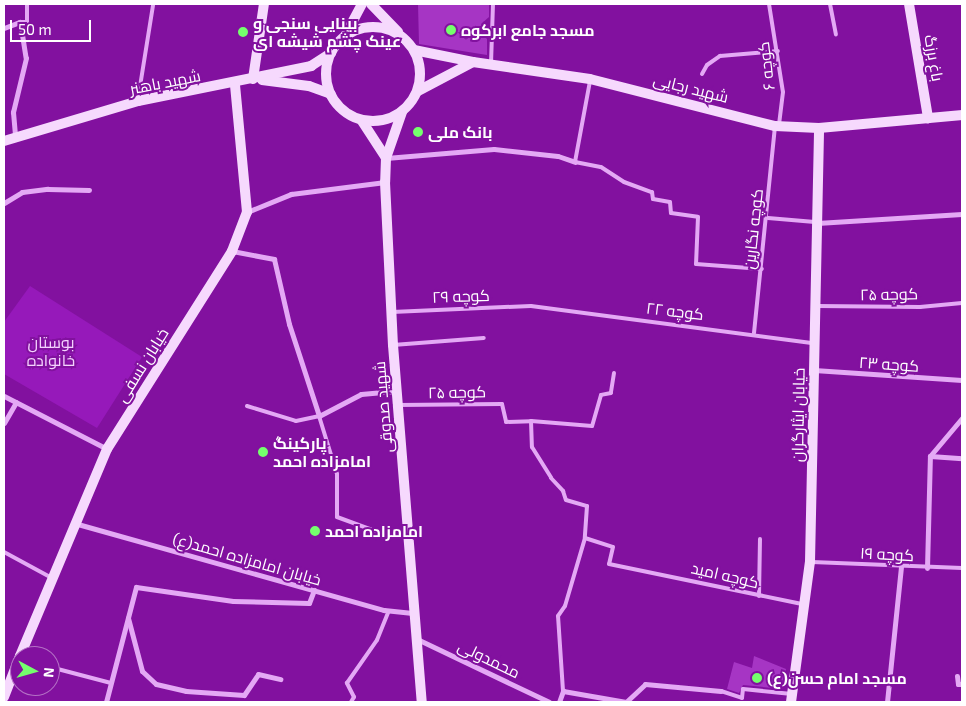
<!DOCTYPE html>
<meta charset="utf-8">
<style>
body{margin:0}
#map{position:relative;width:966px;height:706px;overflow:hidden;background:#82119f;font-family:"Exo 2",Cairo,sans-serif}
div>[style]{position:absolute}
.green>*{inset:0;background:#9619ba}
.building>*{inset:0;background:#a635c4}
.lane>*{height:4px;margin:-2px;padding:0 2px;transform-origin:2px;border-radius:2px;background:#e4a9f5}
.street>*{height:5px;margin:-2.5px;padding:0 2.5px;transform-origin:2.5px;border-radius:2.5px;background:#e4a9f5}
.secondary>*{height:10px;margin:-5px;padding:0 5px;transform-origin:5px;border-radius:5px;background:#f6d9fd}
.secondary>.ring{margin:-5px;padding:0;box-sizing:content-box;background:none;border:10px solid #f6d9fd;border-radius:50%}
.dots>*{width:14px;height:14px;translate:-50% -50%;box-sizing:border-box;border:2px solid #82119f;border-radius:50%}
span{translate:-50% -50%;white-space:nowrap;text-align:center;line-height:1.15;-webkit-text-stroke:4px #82119f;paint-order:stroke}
.poi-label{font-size:16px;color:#fff;font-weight:700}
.left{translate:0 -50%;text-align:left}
.street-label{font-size:16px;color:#fff}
.park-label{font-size:16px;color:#f4d2fe}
.frame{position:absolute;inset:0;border:5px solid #fff;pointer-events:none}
.north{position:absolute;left:10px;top:646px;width:50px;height:50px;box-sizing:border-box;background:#82119f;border:1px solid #b470c5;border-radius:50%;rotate:96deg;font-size:14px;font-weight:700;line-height:20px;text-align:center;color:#fff}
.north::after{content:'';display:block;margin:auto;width:18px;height:22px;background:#75ff6d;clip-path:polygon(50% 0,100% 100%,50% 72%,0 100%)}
.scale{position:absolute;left:10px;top:20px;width:81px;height:22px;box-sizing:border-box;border:2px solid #fff;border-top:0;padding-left:6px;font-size:15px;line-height:18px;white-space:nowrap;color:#fff;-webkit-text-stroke:4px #82119f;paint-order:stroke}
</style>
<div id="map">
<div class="green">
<i style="clip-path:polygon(30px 286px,142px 357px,97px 428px,4px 374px,4px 322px)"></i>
</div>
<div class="building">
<i style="clip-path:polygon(418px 4px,489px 4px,489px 17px,481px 24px,487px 36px,487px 55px,419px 44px)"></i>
<i style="clip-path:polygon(754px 656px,786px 669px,783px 689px,743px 685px,739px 693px,727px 689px,734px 662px,752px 668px)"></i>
</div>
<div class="lane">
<i style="left:769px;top:4px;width:89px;rotate:81deg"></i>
<i style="left:783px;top:92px;width:34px;rotate:97deg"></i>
<i style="left:830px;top:4px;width:31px;rotate:79deg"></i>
<i style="left:20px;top:22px;width:7px"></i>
<i style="left:27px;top:22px;width:18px;rotate:-90deg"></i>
<i style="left:491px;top:64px;width:60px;rotate:-88.1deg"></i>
<i style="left:702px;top:74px;width:10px;rotate:-61deg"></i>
<i style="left:707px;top:65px;width:16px;rotate:-35deg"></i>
<i style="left:720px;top:56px;width:58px;rotate:-4.9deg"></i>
<i style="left:590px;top:81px;width:82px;rotate:100.5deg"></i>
<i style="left:575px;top:162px;width:26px;rotate:11deg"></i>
<i style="left:601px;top:167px;width:27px;rotate:33deg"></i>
<i style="left:624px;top:182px;width:30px;rotate:20deg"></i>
<i style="left:652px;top:192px;width:7px;rotate:82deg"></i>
<i style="left:653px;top:199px;width:17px;rotate:10deg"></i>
<i style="left:670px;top:202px;width:11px;rotate:85deg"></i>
<i style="left:671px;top:213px;width:27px;rotate:8deg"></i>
<i style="left:698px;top:217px;width:47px;rotate:92.4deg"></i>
<i style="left:696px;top:264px;width:66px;rotate:4.3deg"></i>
<i style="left:138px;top:99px;width:95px;rotate:-80.9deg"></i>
<i style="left:768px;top:218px;width:47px;rotate:4.9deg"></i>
<i style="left:817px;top:306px;width:103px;rotate:0.6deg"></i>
<i style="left:920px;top:307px;width:42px;rotate:-5.4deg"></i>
<i style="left:392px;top:312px;width:139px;rotate:-2.5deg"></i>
<i style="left:531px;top:306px;width:283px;rotate:7.5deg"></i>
<i style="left:754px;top:333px;width:206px;rotate:-84.2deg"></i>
<i style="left:393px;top:345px;width:91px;rotate:-4.4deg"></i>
<i style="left:614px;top:373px;width:20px;rotate:99deg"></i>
<i style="left:611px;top:393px;width:10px;rotate:169deg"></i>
<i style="left:601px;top:395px;width:32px;rotate:106deg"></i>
<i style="left:592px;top:426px;width:61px;rotate:-175.3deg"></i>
<i style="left:531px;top:421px;width:26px;rotate:88deg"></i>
<i style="left:532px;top:447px;width:36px;rotate:58deg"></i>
<i style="left:551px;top:478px;width:18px;rotate:47deg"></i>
<i style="left:563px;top:491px;width:9px;rotate:72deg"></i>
<i style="left:566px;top:500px;width:22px;rotate:16deg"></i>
<i style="left:587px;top:506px;width:32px;rotate:94deg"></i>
<i style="left:585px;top:538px;width:29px;rotate:18deg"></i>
<i style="left:613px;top:547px;width:17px;rotate:103deg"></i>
<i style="left:609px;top:564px;width:197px;rotate:11.7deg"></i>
<i style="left:398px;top:405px;width:104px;rotate:-0.6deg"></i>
<i style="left:502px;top:404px;width:18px;rotate:77deg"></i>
<i style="left:506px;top:422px;width:25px;rotate:-2deg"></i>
<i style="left:247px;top:406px;width:51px;rotate:17deg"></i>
<i style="left:296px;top:421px;width:24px;rotate:-12deg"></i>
<i style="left:319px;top:416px;width:61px;rotate:72.8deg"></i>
<i style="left:337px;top:474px;width:43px;rotate:90deg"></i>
<i style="left:337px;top:517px;width:44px;rotate:20.1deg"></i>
<i style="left:4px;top:552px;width:55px;rotate:28.4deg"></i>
<i style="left:812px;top:562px;width:150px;rotate:2.3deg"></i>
<i style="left:759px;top:596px;width:57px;rotate:-89deg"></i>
<i style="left:50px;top:667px;width:63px;rotate:14.7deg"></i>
<i style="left:563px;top:691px;width:75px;rotate:-93.8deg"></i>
<i style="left:558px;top:616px;width:12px;rotate:-55deg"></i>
<i style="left:565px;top:606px;width:71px;rotate:-73.6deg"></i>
<i style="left:721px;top:691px;width:22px;rotate:18deg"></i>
<i style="left:742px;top:698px;width:9px;rotate:-84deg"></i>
<i style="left:743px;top:689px;width:49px;rotate:5.8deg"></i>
<i style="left:351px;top:702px;width:6px;rotate:-59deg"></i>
<i style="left:354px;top:697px;width:16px;rotate:-117deg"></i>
<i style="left:347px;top:683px;width:52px;rotate:-55.1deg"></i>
<i style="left:377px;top:640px;width:31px;rotate:-68deg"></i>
</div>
<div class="street">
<i style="left:4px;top:28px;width:17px;rotate:-21deg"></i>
<i style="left:20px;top:22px;width:36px;rotate:81deg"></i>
<i style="left:26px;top:58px;width:56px;rotate:103.5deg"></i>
<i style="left:13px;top:112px;width:25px;rotate:85deg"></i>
<i style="left:386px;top:158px;width:108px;rotate:-4.8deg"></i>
<i style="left:494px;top:149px;width:64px;rotate:6.2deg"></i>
<i style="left:558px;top:156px;width:18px;rotate:19deg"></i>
<i style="left:4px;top:203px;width:21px;rotate:-31deg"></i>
<i style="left:22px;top:192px;width:26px;rotate:-7deg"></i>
<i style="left:48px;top:189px;width:41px;rotate:1.4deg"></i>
<i style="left:247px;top:212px;width:48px;rotate:-22.2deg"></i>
<i style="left:291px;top:194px;width:95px;rotate:-7.3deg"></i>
<i style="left:817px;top:223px;width:145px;rotate:-3.6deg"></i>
<i style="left:232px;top:251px;width:43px;rotate:10.8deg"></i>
<i style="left:274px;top:259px;width:67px;rotate:77deg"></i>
<i style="left:289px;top:324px;width:97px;rotate:71.9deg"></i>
<i style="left:319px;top:416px;width:47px;rotate:-27.6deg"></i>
<i style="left:361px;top:394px;width:36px;rotate:-5deg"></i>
<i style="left:814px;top:370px;width:148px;rotate:3.9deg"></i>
<i style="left:4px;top:396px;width:116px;rotate:27.2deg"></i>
<i style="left:4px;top:423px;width:24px;rotate:-60deg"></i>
<i style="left:930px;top:456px;width:50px;rotate:-49.9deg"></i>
<i style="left:74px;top:523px;width:322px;rotate:15.7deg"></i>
<i style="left:384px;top:610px;width:31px;rotate:6deg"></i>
<i style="left:927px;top:568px;width:112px;rotate:-88.5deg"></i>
<i style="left:930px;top:456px;width:32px;rotate:4deg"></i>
<i style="left:128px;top:618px;width:55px;rotate:75.2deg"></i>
<i style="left:142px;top:671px;width:19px;rotate:43deg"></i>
<i style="left:156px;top:684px;width:31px;rotate:13deg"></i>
<i style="left:186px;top:691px;width:58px;rotate:3.9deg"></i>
<i style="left:244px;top:695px;width:25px;rotate:-56deg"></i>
<i style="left:258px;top:674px;width:23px;rotate:13deg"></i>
<i style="left:417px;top:639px;width:146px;rotate:25.5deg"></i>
<i style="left:957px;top:676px;width:8px;rotate:83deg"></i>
<i style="left:958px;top:684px;width:4px"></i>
<i style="left:106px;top:702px;width:119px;rotate:-75.4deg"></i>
<i style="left:136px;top:587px;width:98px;rotate:8.2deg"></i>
<i style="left:233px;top:601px;width:76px;rotate:1.5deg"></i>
<i style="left:309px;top:603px;width:14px;rotate:-69deg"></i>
<i style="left:559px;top:702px;width:12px;rotate:-70deg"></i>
<i style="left:563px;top:691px;width:64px;rotate:9.9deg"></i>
<i style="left:626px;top:702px;width:26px;rotate:-43deg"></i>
<i style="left:645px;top:684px;width:76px;rotate:5.3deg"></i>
<i style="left:887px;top:702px;width:136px;rotate:-84.1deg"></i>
</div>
<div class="secondary">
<i style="left:371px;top:4px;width:39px;rotate:46deg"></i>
<i style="left:909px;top:4px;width:116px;rotate:80.5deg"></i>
<i class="ring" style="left:326px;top:27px;width:84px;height:84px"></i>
<i style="left:346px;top:34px;width:34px;rotate:-62deg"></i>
<i style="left:414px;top:50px;width:60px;rotate:11.5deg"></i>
<i style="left:473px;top:62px;width:118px;rotate:8.3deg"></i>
<i style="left:590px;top:79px;width:191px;rotate:14.3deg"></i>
<i style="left:775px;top:126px;width:44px;rotate:2.6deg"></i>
<i style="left:819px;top:128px;width:144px;rotate:-5.2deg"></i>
<i style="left:253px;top:79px;width:76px;rotate:-81.7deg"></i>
<i style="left:262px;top:80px;width:47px;rotate:7.3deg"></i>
<i style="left:309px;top:86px;width:23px;rotate:20deg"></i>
<i style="left:418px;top:91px;width:62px;rotate:-27.8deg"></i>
<i style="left:402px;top:112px;width:49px;rotate:109.2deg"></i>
<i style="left:386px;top:158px;width:24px;rotate:92deg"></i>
<i style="left:385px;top:182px;width:163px;rotate:87.2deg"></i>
<i style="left:393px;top:345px;width:358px;rotate:85.4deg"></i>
<i style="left:362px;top:121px;width:44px;rotate:57deg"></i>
<i style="left:4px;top:141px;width:140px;rotate:-16.6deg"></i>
<i style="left:138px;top:101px;width:177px;rotate:-11.4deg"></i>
<i style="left:311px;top:66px;width:24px;rotate:-33deg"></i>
<i style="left:20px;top:656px;width:225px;rotate:-67.2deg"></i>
<i style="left:107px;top:449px;width:234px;rotate:-57.7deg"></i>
<i style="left:232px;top:251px;width:42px;rotate:-69deg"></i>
<i style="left:247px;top:212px;width:129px;rotate:-95.4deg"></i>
<i style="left:4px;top:697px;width:44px;rotate:-68.7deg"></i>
<i style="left:791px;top:702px;width:141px;rotate:-82.3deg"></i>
<i style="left:810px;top:562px;width:434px;rotate:-88.8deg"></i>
</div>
<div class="dots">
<i style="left:451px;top:30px;background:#75ff6d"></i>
<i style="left:243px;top:32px;background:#75ff6d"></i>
<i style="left:418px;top:132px;background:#75ff6d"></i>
<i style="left:263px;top:452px;background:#75ff6d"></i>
<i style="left:315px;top:531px;background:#75ff6d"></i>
<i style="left:757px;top:678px;background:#75ff6d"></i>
</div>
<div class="poi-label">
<span class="left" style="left:253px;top:32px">بینایی سنجی و<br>عینک چشم شیشه ای</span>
<span class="left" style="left:461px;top:30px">مسجد جامع ابرکوه</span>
<span class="left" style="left:428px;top:132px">بانک ملی</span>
<span class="left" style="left:273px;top:452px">پارکینگ<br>امامزاده احمد</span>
<span class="left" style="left:325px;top:531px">امامزاده احمد</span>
<span class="left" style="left:767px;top:678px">مسجد امام حسن(ع)</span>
</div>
<div class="street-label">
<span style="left:934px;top:58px;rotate:80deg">باغ برزگ</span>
<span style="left:766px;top:66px;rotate:-97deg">کوچه ۶</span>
<span style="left:165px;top:82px;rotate:-11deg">شهید باهنر</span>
<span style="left:691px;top:88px;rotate:14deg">شهید رجایی</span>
<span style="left:753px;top:229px;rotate:-84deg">کوچه نگارین</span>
<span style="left:889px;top:294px;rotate:-1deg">کوچه ۲۵</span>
<span style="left:461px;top:296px;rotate:-2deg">کوچه ۲۹</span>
<span style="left:675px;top:311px;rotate:7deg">کوچه ۲۲</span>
<span style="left:889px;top:364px;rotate:4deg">کوچه ۲۳</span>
<span style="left:142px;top:365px;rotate:-58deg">خیابان نسفی</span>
<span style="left:457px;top:392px;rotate:-1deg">کوچه ۲۵</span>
<span style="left:383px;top:407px;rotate:-95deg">شهید صدوقی</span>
<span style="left:798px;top:415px;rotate:-89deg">خیابان ایثارگران</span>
<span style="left:887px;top:554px;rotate:3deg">کوچه ۱۹</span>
<span style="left:247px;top:559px;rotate:16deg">خیابان امامزاده احمد(ع)</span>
<span style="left:725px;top:575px;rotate:13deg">کوچه امید</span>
<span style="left:489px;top:659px;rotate:26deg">محمدولی</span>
</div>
<div class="park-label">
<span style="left:51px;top:351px">بوستان<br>خانواده</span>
</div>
<div class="frame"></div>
<div class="north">N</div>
<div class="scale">50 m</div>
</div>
